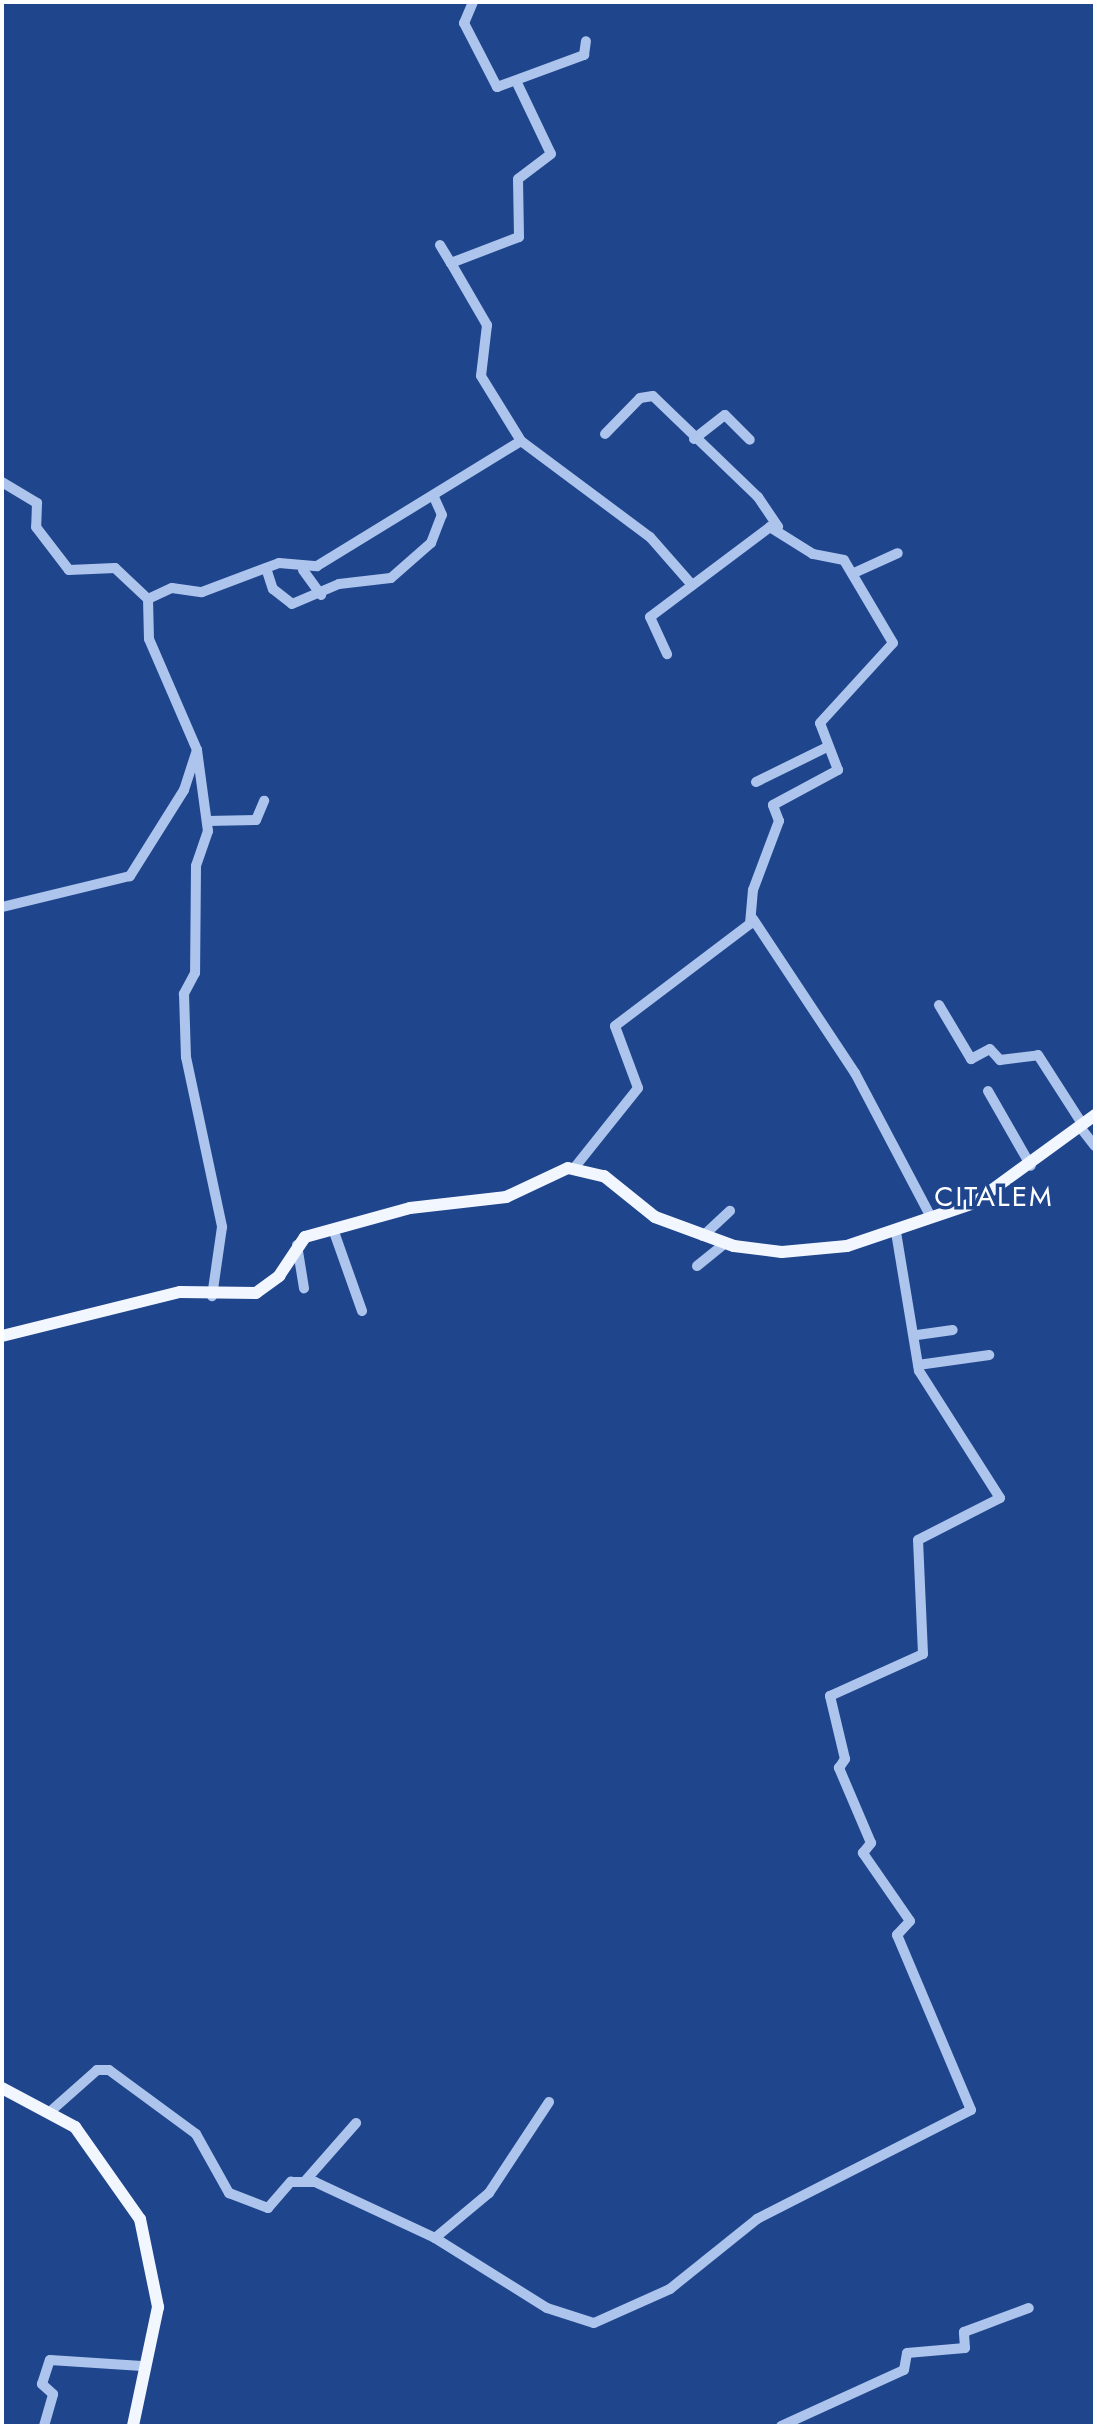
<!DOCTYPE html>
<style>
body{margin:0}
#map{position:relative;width:1097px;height:2428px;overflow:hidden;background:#1f458d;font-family:Jost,sans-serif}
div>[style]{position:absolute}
.minor>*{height:10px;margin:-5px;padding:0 5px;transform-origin:5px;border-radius:5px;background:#adc4ec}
.major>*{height:12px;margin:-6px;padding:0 6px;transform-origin:6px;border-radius:6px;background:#f2f6ff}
span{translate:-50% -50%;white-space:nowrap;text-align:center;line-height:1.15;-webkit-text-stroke:7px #1f458d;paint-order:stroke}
.quarter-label{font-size:28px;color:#fff;letter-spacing:2px}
.frame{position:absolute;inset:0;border:4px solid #fff;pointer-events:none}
</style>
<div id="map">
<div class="minor">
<i style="left:473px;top:2px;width:23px;rotate:113deg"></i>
<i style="left:464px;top:23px;width:72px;rotate:62.7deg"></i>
<i style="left:497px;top:87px;width:93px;rotate:-20.2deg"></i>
<i style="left:584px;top:55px;width:14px;rotate:-82deg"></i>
<i style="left:518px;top:85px;width:76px;rotate:64.4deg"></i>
<i style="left:551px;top:154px;width:41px;rotate:142.9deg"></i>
<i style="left:518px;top:179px;width:58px;rotate:89deg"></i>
<i style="left:519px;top:237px;width:73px;rotate:159.1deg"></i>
<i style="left:451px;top:263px;width:72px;rotate:59.9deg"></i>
<i style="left:487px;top:325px;width:51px;rotate:96.7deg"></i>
<i style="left:481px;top:376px;width:76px;rotate:58.4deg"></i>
<i style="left:440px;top:245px;width:21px;rotate:59deg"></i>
<i style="left:605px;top:434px;width:50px;rotate:-45.8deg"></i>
<i style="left:640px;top:398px;width:13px;rotate:-9deg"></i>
<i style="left:653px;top:396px;width:146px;rotate:43.9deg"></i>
<i style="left:758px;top:497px;width:36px;rotate:56deg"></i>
<i style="left:694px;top:439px;width:39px;rotate:-38deg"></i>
<i style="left:725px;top:415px;width:35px;rotate:45deg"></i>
<i style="left:2px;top:482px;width:41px;rotate:31deg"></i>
<i style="left:37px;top:503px;width:24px;rotate:92deg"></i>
<i style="left:36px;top:527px;width:54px;rotate:52.5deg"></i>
<i style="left:69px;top:570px;width:46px;rotate:-2.5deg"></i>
<i style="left:115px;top:568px;width:45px;rotate:43.2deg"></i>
<i style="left:148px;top:599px;width:40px;rotate:88.6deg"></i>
<i style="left:149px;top:639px;width:121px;rotate:66.6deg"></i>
<i style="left:197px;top:750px;width:42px;rotate:108deg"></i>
<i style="left:184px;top:790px;width:102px;rotate:122.1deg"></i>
<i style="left:130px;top:876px;width:132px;rotate:166.4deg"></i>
<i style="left:266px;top:568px;width:22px;rotate:72deg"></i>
<i style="left:273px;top:589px;width:24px;rotate:38deg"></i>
<i style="left:292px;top:604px;width:51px;rotate:-23.1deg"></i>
<i style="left:339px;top:584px;width:52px;rotate:-6.6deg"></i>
<i style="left:391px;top:578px;width:53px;rotate:-41.2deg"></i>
<i style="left:431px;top:543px;width:30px;rotate:-69deg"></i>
<i style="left:442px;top:515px;width:17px;rotate:-114deg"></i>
<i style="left:303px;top:570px;width:31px;rotate:54deg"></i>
<i style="left:854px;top:573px;width:48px;rotate:-24.4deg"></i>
<i style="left:148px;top:599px;width:26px;rotate:-25deg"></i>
<i style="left:172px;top:588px;width:30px;rotate:8deg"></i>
<i style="left:202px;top:592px;width:82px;rotate:-20.6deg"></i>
<i style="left:279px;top:563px;width:38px;rotate:5deg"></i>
<i style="left:317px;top:566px;width:239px;rotate:-31.5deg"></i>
<i style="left:521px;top:441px;width:161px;rotate:36.7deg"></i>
<i style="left:650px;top:537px;width:64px;rotate:48.8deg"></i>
<i style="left:197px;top:750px;width:82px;rotate:82.3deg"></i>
<i style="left:208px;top:831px;width:37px;rotate:109deg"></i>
<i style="left:196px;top:866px;width:107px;rotate:90.5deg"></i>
<i style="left:195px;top:973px;width:24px;rotate:118deg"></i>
<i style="left:184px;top:994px;width:63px;rotate:88.2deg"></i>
<i style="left:186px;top:1057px;width:174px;rotate:78deg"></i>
<i style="left:222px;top:1227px;width:70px;rotate:98.2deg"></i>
<i style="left:756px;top:782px;width:79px;rotate:-26.2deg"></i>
<i style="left:207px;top:821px;width:49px;rotate:-1.2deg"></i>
<i style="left:256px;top:820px;width:21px;rotate:-67deg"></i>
<i style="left:753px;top:919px;width:185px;rotate:56.5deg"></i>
<i style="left:855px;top:1073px;width:163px;rotate:62.2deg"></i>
<i style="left:939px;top:1005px;width:63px;rotate:59.3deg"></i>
<i style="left:971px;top:1059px;width:21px;rotate:-28deg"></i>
<i style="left:990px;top:1049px;width:15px;rotate:48deg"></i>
<i style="left:1000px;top:1060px;width:38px;rotate:-7deg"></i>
<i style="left:1038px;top:1055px;width:83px;rotate:57.3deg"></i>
<i style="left:988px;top:1091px;width:86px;rotate:60.2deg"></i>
<i style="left:1080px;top:1127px;width:24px;rotate:52deg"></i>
<i style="left:575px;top:1167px;width:101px;rotate:-51.4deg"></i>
<i style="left:638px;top:1088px;width:66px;rotate:-110.4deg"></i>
<i style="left:615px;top:1026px;width:169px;rotate:-37.1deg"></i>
<i style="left:750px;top:924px;width:34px;rotate:-85deg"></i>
<i style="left:753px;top:890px;width:74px;rotate:-69.4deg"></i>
<i style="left:779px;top:821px;width:17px;rotate:-111deg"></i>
<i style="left:773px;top:805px;width:74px;rotate:-28.3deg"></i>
<i style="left:838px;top:770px;width:50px;rotate:-111deg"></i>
<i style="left:820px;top:723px;width:108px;rotate:-47.6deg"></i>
<i style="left:893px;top:643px;width:96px;rotate:-120.6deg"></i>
<i style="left:844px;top:560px;width:32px;rotate:-169deg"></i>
<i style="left:813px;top:554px;width:51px;rotate:-147.9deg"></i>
<i style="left:770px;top:527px;width:150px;rotate:143.1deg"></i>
<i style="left:650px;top:617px;width:41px;rotate:65.3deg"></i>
<i style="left:333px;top:1229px;width:87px;rotate:70.5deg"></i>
<i style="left:703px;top:1236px;width:37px;rotate:-43deg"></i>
<i style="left:297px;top:1245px;width:44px;rotate:80.8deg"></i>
<i style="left:697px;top:1266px;width:36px;rotate:-39deg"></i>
<i style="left:917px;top:1335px;width:36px;rotate:-8deg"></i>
<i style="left:918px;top:1365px;width:72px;rotate:-8deg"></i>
<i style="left:52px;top:2110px;width:60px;rotate:-41.6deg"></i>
<i style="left:97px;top:2070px;width:12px"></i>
<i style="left:109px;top:2070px;width:108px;rotate:36.3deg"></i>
<i style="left:196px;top:2134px;width:68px;rotate:60.8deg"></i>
<i style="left:229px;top:2193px;width:42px;rotate:21deg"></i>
<i style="left:268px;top:2208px;width:35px;rotate:-49deg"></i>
<i style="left:291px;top:2182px;width:24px"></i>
<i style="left:315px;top:2182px;width:132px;rotate:25deg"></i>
<i style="left:435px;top:2238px;width:132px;rotate:32deg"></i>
<i style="left:547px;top:2308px;width:49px;rotate:17.7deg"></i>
<i style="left:594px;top:2323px;width:83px;rotate:-24.1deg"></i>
<i style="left:670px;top:2289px;width:112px;rotate:-38.8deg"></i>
<i style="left:757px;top:2219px;width:240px;rotate:-27deg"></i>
<i style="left:971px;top:2110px;width:190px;rotate:-112.9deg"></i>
<i style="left:897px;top:1935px;width:19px;rotate:-47deg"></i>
<i style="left:910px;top:1921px;width:83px;rotate:-124.7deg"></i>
<i style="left:863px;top:1853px;width:13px;rotate:-51deg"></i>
<i style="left:871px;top:1843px;width:82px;rotate:-113.1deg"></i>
<i style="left:839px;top:1768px;width:11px;rotate:-56deg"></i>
<i style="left:845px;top:1759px;width:65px;rotate:-103.4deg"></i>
<i style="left:830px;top:1696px;width:102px;rotate:-24.3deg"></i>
<i style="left:923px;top:1654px;width:114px;rotate:-92.5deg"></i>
<i style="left:918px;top:1540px;width:92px;rotate:-27.1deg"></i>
<i style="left:1000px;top:1498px;width:151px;rotate:-122.5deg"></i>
<i style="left:919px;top:1371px;width:141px;rotate:-99.4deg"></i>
<i style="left:306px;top:2180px;width:76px;rotate:-48.7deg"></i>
<i style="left:435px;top:2238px;width:70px;rotate:-39.8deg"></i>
<i style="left:489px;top:2193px;width:109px;rotate:-56.6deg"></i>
<i style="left:44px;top:2426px;width:33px;rotate:-74deg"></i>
<i style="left:53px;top:2394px;width:15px;rotate:-138deg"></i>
<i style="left:42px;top:2384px;width:25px;rotate:-72deg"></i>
<i style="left:50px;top:2360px;width:92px;rotate:3.7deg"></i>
<i style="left:781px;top:2426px;width:135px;rotate:-24.5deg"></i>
<i style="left:904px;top:2370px;width:17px;rotate:-80deg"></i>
<i style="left:907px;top:2353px;width:58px;rotate:-4.9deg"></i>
<i style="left:965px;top:2348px;width:16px;rotate:-94deg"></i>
<i style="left:964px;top:2332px;width:69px;rotate:-20.3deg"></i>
</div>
<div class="major">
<i style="left:2px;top:1336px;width:183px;rotate:-13.9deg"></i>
<i style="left:180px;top:1292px;width:76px;rotate:0.8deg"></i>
<i style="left:256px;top:1293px;width:29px;rotate:-36deg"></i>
<i style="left:279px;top:1276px;width:47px;rotate:-56.3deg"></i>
<i style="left:305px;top:1237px;width:109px;rotate:-15.4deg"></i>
<i style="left:410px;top:1208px;width:97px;rotate:-6.5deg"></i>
<i style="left:506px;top:1197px;width:68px;rotate:-25.1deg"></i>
<i style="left:568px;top:1168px;width:37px;rotate:13deg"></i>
<i style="left:604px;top:1176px;width:65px;rotate:38.8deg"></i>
<i style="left:655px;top:1217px;width:84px;rotate:20.2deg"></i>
<i style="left:734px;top:1246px;width:48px;rotate:7.1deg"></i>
<i style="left:782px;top:1252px;width:65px;rotate:-5.3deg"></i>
<i style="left:847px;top:1246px;width:134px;rotate:-18.7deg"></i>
<i style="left:974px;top:1203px;width:150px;rotate:-36deg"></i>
<i style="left:2px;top:2088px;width:83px;rotate:28.1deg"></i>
<i style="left:75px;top:2127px;width:113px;rotate:54.8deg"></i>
<i style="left:140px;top:2219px;width:90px;rotate:78.4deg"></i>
<i style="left:158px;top:2307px;width:122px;rotate:101.9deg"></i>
</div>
<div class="quarter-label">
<span style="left:994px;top:1197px">CITALEM</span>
</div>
<div class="frame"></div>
</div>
